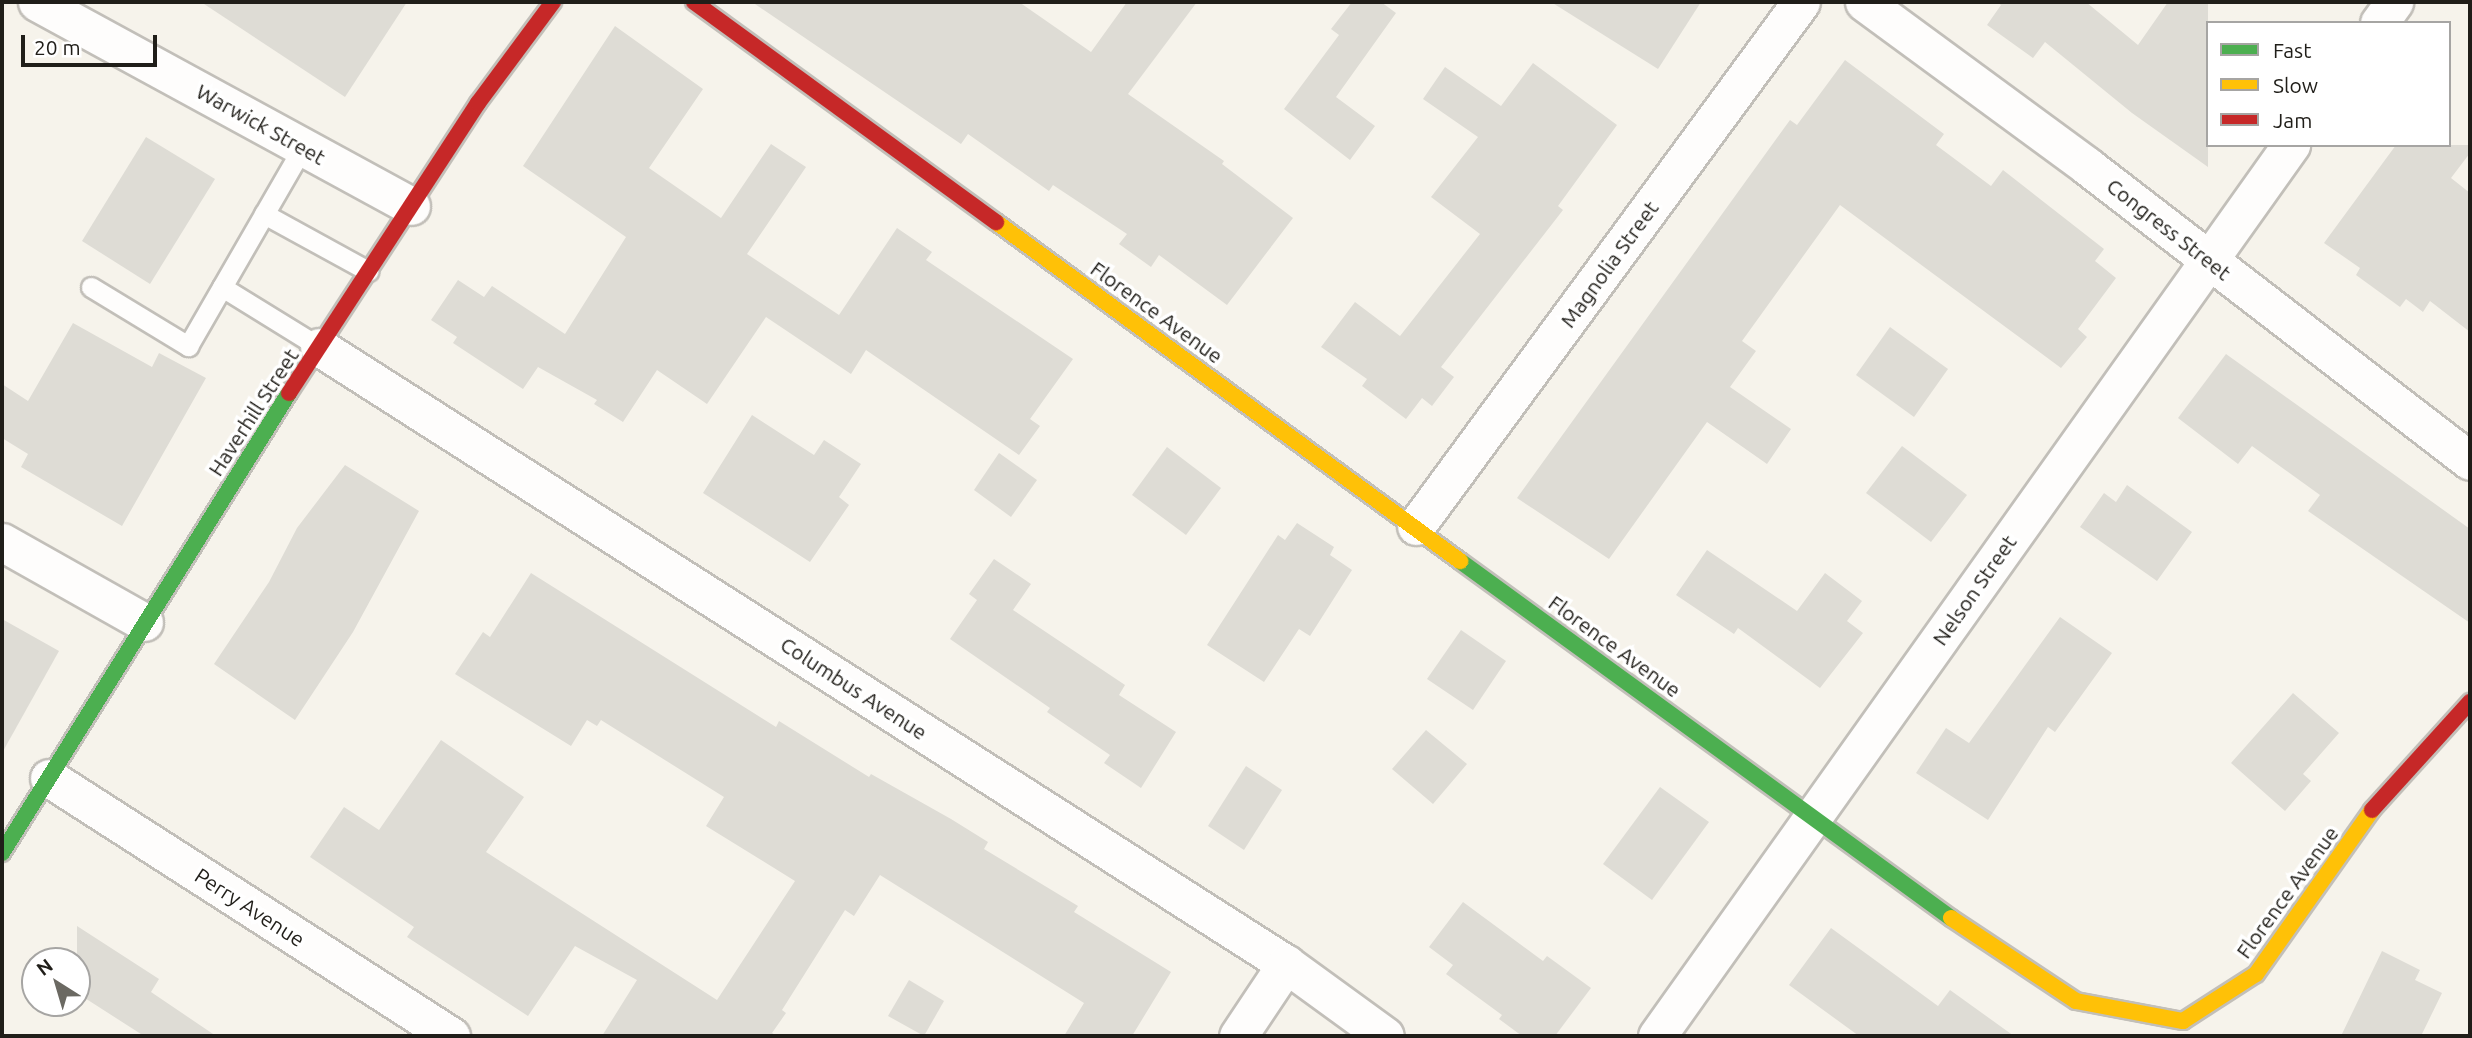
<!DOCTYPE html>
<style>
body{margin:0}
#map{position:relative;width:2472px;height:1038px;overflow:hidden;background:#f6f3eb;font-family:Ubuntu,sans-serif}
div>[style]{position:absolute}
.building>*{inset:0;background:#dedcd5}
.roads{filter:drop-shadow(2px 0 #c2bfb9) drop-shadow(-2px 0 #c2bfb9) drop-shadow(0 2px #c2bfb9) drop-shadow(0 -2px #c2bfb9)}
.lane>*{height:19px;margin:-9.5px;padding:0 9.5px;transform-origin:9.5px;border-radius:9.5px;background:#fefdfc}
.street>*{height:37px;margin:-18.5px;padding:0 18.5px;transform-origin:18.5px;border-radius:18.5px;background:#fefdfc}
.fast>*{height:16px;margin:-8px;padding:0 8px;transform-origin:8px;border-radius:8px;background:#4caf50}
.slow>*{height:16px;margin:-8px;padding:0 8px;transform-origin:8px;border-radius:8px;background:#ffc107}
.jam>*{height:16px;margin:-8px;padding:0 8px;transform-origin:8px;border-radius:8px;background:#c62828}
span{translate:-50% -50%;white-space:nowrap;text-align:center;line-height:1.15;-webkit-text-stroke:7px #fff;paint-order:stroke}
.street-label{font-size:21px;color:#201e19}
.frame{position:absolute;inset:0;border:4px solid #201e19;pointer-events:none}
.legend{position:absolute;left:2206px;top:21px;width:245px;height:126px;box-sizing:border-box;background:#fff;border:2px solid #a6a5a3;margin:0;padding:9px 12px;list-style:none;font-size:21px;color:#201e19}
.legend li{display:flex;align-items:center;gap:14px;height:35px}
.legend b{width:35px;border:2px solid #a6a5a3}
.north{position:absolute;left:21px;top:947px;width:70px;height:70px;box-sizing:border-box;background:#fff;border:2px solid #a6a5a3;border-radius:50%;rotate:323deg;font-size:19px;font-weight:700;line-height:28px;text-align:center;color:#201e19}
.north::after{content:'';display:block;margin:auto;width:24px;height:32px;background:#6b6962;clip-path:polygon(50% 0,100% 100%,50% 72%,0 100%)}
.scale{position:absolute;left:21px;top:35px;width:136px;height:32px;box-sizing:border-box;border:4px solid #201e19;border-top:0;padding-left:9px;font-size:21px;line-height:24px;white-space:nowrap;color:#201e19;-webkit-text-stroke:5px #fff;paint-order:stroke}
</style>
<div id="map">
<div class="building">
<i style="clip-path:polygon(201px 2px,407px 2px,345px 97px)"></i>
<i style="clip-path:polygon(752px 2px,1019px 2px,1091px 52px,1127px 2px,1197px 2px,1128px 94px,1224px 161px,1222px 164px,1293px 218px,1227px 305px,1159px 255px,1151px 267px,1119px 244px,1127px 234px,1053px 185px,1049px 191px,968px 134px,961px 144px)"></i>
<i style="clip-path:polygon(1352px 2px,1381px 2px,1396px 13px,1336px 97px,1375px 126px,1350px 160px,1284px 109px,1339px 35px,1331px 29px)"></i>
<i style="clip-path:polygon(1551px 2px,1701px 2px,1658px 69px)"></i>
<i style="clip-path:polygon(1997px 2px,2086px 2px,2138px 45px,2168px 2px,2208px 2px,2208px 167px,2132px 113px,2045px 42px,2033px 58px,1987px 25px,2001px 5px)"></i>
<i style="clip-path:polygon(615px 26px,703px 89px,649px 168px,721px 218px,771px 144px,806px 167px,747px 254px,839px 315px,897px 228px,932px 252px,926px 260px,1073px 359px,1030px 419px,1040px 426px,1019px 455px,866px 350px,851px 374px,766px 317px,707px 404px,657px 370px,623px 422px,594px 404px,597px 400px,538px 367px,523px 389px,453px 343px,457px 337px,431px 320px,458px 280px,484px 297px,492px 286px,565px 334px,626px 237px,523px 166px)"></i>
<i style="clip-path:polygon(1845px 60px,1944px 134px,1936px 145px,1991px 186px,2003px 170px,2104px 249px,2095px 261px,2116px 278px,2078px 329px,2087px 337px,2061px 368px,1840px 205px,1742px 341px,1756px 351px,1730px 387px,1791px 429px,1767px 464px,1707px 422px,1609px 559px,1517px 498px,1790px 120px,1797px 125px)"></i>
<i style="clip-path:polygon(1533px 63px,1617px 125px,1558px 206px,1563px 210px,1441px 367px,1454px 377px,1432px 406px,1422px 398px,1406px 419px,1362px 386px,1367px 379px,1321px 347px,1355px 302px,1400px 336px,1480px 234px,1431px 197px,1478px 137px,1423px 99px,1445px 67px,1501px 106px)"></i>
<i style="clip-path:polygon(146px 137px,215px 179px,150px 284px,82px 241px)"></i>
<i style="clip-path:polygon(2396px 145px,2470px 145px,2470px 153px,2451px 178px,2470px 193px,2470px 332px,2430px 301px,2423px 312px,2406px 299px,2400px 307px,2356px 275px,2360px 268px,2324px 243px)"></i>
<i style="clip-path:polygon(73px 323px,152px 367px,159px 353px,206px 378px,122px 526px,21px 467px,28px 454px,2px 438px,2px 384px,28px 401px)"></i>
<i style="clip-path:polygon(1890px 327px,1948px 369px,1914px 417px,1856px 375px)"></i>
<i style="clip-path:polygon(2226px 354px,2470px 529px,2470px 623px,2308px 511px,2320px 495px,2252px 446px,2238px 464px,2178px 418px)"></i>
<i style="clip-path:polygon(752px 415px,814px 455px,824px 440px,861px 464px,839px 497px,849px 505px,810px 562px,703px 493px)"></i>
<i style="clip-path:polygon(1902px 446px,1967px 495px,1931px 542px,1866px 493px)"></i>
<i style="clip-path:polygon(1167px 447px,1221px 488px,1186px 535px,1132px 495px)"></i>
<i style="clip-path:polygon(999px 453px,1037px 480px,1011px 517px,974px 490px)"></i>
<i style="clip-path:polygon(345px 465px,419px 511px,353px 632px,295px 720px,214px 664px,269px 582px,297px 528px)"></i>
<i style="clip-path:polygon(2127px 485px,2192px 532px,2157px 581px,2080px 527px,2104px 493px,2116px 502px)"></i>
<i style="clip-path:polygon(1297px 523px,1334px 547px,1330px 555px,1352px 570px,1310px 636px,1299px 629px,1264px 682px,1207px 645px,1278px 535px,1285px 540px)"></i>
<i style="clip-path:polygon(1707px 550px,1797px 611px,1825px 573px,1862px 601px,1847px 621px,1863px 633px,1820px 688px,1738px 628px,1734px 634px,1676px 595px)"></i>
<i style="clip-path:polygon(994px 559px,1031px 584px,1013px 610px,1125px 685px,1119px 695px,1176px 732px,1141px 788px,1104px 763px,1110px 755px,1047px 712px,1050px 708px,950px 639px,977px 600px,969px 594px)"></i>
<i style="clip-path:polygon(531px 573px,776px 727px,779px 721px,869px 777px,871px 774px,951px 819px,988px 842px,984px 849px,1078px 906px,1074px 912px,1171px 972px,1132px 1036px,1064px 1036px,1084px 1003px,880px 875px,854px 916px,845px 910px,782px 1010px,786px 1013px,772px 1033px,777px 1036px,602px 1036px,637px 980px,575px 946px,528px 1016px,407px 937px,414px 927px,310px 857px,344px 807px,379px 830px,441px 740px,524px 797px,486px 852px,717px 1000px,795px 881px,706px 826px,724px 797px,601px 720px,597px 726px,587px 720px,571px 746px,455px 674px,483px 632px,490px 637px)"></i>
<i style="clip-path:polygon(2060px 617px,2112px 653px,2055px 732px,2048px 727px,1988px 820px,1916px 773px,1946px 728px,1969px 743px)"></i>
<i style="clip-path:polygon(2px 619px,59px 651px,2px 753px)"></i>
<i style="clip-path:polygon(1461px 630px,1506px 661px,1473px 710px,1427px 679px)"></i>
<i style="clip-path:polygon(2293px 693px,2339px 733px,2303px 774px,2311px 781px,2285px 811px,2231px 763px)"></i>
<i style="clip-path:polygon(1426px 730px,1467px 764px,1433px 804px,1392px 769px)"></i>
<i style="clip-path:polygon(1246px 766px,1282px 790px,1244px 850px,1208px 826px)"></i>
<i style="clip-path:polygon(1660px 787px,1709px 822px,1652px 900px,1603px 864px)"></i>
<i style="clip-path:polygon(1463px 902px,1543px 961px,1547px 956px,1591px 988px,1555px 1036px,1522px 1036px,1499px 1019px,1502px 1015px,1446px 974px,1453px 965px,1429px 947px)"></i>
<i style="clip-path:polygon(77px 926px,159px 979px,151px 992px,216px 1036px,144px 1036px,77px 993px)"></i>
<i style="clip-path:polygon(1831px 928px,1938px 1006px,1950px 990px,2014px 1036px,1859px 1036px,1789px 985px)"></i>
<i style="clip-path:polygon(2382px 951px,2420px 970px,2415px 980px,2442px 993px,2421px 1036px,2341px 1036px)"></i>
<i style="clip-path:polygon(909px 980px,944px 1001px,924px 1036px,888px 1016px)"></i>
</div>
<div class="roads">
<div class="lane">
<i style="left:264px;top:214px;width:119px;rotate:28.7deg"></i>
<i style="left:91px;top:287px;width:114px;rotate:31.3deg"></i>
<i style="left:188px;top:346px;width:230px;rotate:-60deg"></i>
<i style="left:222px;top:287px;width:114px;rotate:31.7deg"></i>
</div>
<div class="street">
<i style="left:37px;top:2px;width:426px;rotate:28.6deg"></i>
<i style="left:1864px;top:2px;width:277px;rotate:36.3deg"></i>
<i style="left:2087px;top:166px;width:483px;rotate:37.6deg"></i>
<i style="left:2379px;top:23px;width:26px;rotate:-54deg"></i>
<i style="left:319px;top:347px;width:1147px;rotate:32.54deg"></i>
<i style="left:1286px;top:964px;width:122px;rotate:36deg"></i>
<i style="left:1416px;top:526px;width:650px;rotate:-53.69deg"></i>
<i style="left:2px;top:542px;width:163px;rotate:29.4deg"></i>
<i style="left:49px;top:778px;width:478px;rotate:32.7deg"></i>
<i style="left:1238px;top:1036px;width:87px;rotate:-56.3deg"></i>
<i style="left:1657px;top:1036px;width:1094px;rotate:-54.57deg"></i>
</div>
<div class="fast">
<i style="left:1460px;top:561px;width:607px;rotate:36.02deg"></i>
<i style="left:2px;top:853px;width:542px;rotate:-58.04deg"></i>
</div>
<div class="slow">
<i style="left:996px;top:222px;width:575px;rotate:36.15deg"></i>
<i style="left:1951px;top:918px;width:150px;rotate:33.6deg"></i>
<i style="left:2076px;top:1001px;width:109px;rotate:10.6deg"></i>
<i style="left:2183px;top:1021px;width:87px;rotate:-32.8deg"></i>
<i style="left:2256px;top:974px;width:201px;rotate:-54.7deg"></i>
</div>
<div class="jam">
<i style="left:694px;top:2px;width:374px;rotate:36.1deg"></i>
<i style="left:289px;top:393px;width:346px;rotate:-56.9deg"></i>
<i style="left:478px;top:103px;width:126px;rotate:-53.4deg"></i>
<i style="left:2372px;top:810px;width:146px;rotate:-47.8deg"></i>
</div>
</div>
<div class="street-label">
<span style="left:261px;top:124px;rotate:29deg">Warwick Street</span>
<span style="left:2169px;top:229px;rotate:38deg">Congress Street</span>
<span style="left:1609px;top:264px;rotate:-54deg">Magnolia Street</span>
<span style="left:1157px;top:312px;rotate:36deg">Florence Avenue</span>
<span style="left:253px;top:412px;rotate:-57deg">Haverhill Street</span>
<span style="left:1974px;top:590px;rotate:-55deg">Nelson Street</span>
<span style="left:1615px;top:646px;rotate:36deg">Florence Avenue</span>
<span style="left:854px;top:688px;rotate:33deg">Columbus Avenue</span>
<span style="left:2287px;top:892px;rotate:-54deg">Florence Avenue</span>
<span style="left:250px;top:907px;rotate:33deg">Perry Avenue</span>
</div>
<div class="frame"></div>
<ul class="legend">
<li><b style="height:9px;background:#4caf50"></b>Fast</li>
<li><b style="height:9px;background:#ffc107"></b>Slow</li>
<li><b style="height:9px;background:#c62828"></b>Jam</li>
</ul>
<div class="north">N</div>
<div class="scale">20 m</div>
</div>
